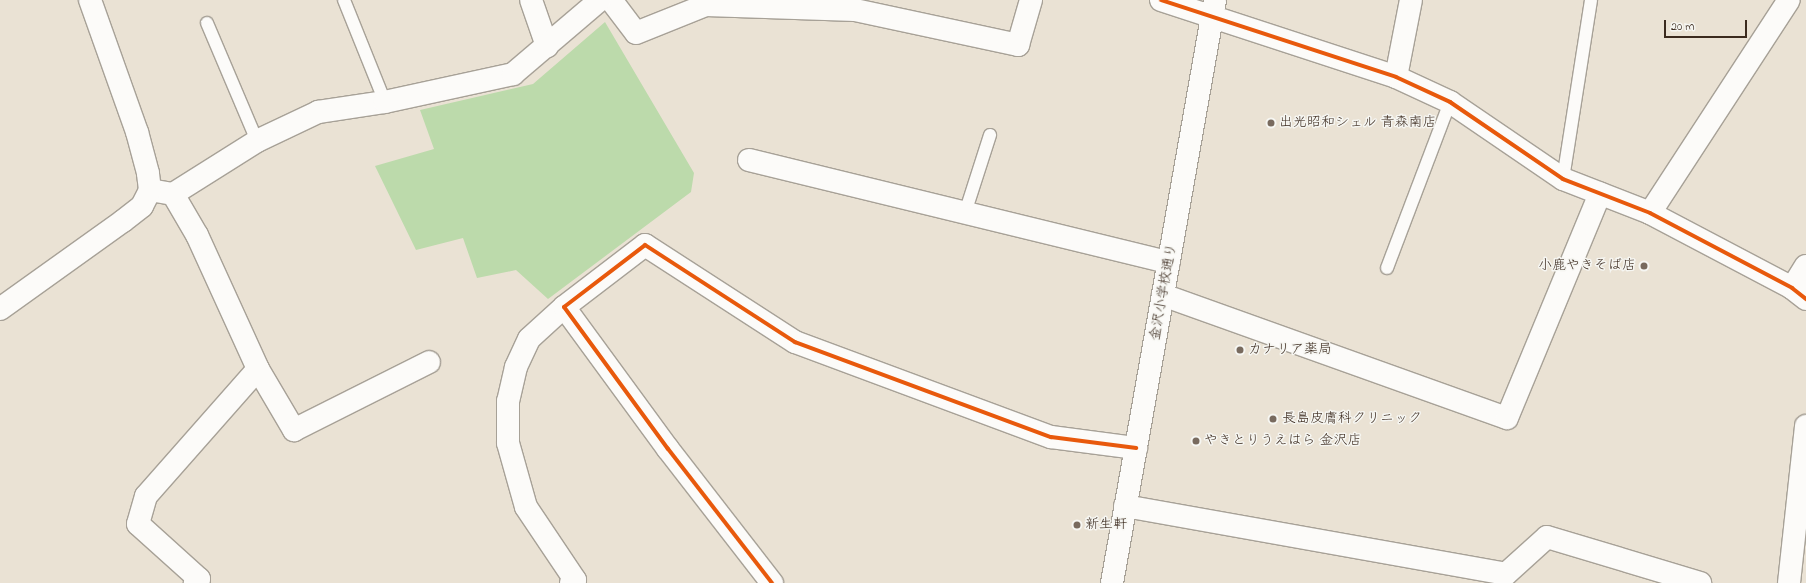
<!DOCTYPE html>
<meta charset="utf-8">
<style>
body{margin:0}
#map{position:relative;width:1806px;height:583px;overflow:hidden;background:#eae2d4;font-family:"Indie Flower","Klee One",sans-serif}
div>[style]{position:absolute}
.green>*{inset:0;background:#bcdaab}
.roads{filter:drop-shadow(1px 0 #a7a197) drop-shadow(-1px 0 #a7a197) drop-shadow(0 1px #a7a197) drop-shadow(0 -1px #a7a197)}
.lane>*{height:12px;margin:-6px;padding:0 6px;transform-origin:6px;border-radius:6px;background:#fcfbf9}
.street>*{height:22px;margin:-11px;padding:0 11px;transform-origin:11px;border-radius:11px;background:#fcfbf9}
.secondary>*{height:22px;margin:-11px;padding:0 11px;transform-origin:11px;border-radius:11px;background:#fcfbf9}
.cycleway>*{height:4px;margin:-2px;padding:0 2px;transform-origin:2px;border-radius:2px;background:#e8590c}
.dots>*{width:11px;height:11px;translate:-50% -50%;box-sizing:border-box;border:2px solid #f6f6f2;border-radius:50%}
span{translate:-50% -50%;white-space:nowrap;text-align:center;line-height:1.15;-webkit-text-stroke:3px #f6f6f2;paint-order:stroke}
.poi-label{font-size:14px;color:#3b2a1e}
.left{translate:0 -50%;text-align:left}
.right{translate:-100% -50%;text-align:right}
.street-label{font-size:14px;color:#3b2a1e}
.scale{position:absolute;left:1664px;top:20px;width:83px;height:18px;box-sizing:border-box;border:2px solid #3b2a1e;border-top:0;padding-left:5px;font-size:12px;line-height:14px;white-space:nowrap;color:#3b2a1e;-webkit-text-stroke:3px #f6f6f2;paint-order:stroke}
</style>
<div id="map">
<div class="green">
<i style="clip-path:polygon(605px 22px,694px 173px,691px 192px,548px 299px,516px 270px,477px 278px,463px 238px,416px 250px,375px 166px,434px 149px,420px 110px,533px 84px)"></i>
</div>
<div class="roads">
<div class="lane">
<i style="left:344px;top:0;width:110px;rotate:68.1deg"></i>
<i style="left:207px;top:23px;width:128px;rotate:67deg"></i>
<i style="left:1563px;top:179px;width:181px;rotate:-81.1deg"></i>
<i style="left:965px;top:213px;width:82px;rotate:-72.2deg"></i>
<i style="left:1387px;top:268px;width:178px;rotate:-69.2deg"></i>
</div>
<div class="street">
<i style="left:531px;top:0;width:49px;rotate:70.8deg"></i>
<i style="left:611px;top:0;width:41px;rotate:52.9deg"></i>
<i style="left:636px;top:33px;width:75px;rotate:-21.8deg"></i>
<i style="left:706px;top:5px;width:149px;rotate:1.9deg"></i>
<i style="left:855px;top:10px;width:167px;rotate:12.1deg"></i>
<i style="left:1018px;top:45px;width:47px;rotate:-73.9deg"></i>
<i style="left:1161px;top:0;width:247px;rotate:18.1deg"></i>
<i style="left:1396px;top:77px;width:60px;rotate:24.8deg"></i>
<i style="left:1450px;top:102px;width:137px;rotate:34.3deg"></i>
<i style="left:1563px;top:179px;width:93px;rotate:21.3deg"></i>
<i style="left:1650px;top:213px;width:161px;rotate:27.8deg"></i>
<i style="left:1792px;top:288px;width:18px;rotate:38deg"></i>
<i style="left:1396px;top:77px;width:78px;rotate:-79deg"></i>
<i style="left:749px;top:160px;width:432px;rotate:13.7deg"></i>
<i style="left:150px;top:190px;width:23px;rotate:10deg"></i>
<i style="left:173px;top:194px;width:99px;rotate:-32.2deg"></i>
<i style="left:257px;top:141px;width:68px;rotate:-25.4deg"></i>
<i style="left:318px;top:112px;width:68px;rotate:-8.5deg"></i>
<i style="left:385px;top:102px;width:131px;rotate:-12.3deg"></i>
<i style="left:513px;top:74px;width:114px;rotate:-40.4deg"></i>
<i style="left:173px;top:194px;width:48px;rotate:59.7deg"></i>
<i style="left:197px;top:235px;width:147px;rotate:65.5deg"></i>
<i style="left:258px;top:369px;width:169px;rotate:131.4deg"></i>
<i style="left:146px;top:496px;width:29px;rotate:106deg"></i>
<i style="left:138px;top:524px;width:82px;rotate:42deg"></i>
<i style="left:199px;top:579px;width:6px;rotate:135deg"></i>
<i style="left:1650px;top:213px;width:254px;rotate:-56.9deg"></i>
<i style="left:1792px;top:288px;width:26px;rotate:-58deg"></i>
<i style="left:1163px;top:295px;width:365px;rotate:19.7deg"></i>
<i style="left:1507px;top:418px;width:243px;rotate:-67.5deg"></i>
<i style="left:564px;top:307px;width:47px;rotate:137.6deg"></i>
<i style="left:529px;top:339px;width:31px;rotate:115deg"></i>
<i style="left:516px;top:367px;width:35px;rotate:103deg"></i>
<i style="left:508px;top:401px;width:42px;rotate:90deg"></i>
<i style="left:508px;top:443px;width:66px;rotate:74.3deg"></i>
<i style="left:526px;top:507px;width:88px;rotate:56.1deg"></i>
<i style="left:575px;top:580px;width:5px;rotate:143deg"></i>
<i style="left:0;top:309px;width:151px;rotate:-35.6deg"></i>
<i style="left:123px;top:221px;width:24px;rotate:-38deg"></i>
<i style="left:142px;top:206px;width:18px;rotate:-63deg"></i>
<i style="left:150px;top:190px;width:17px;rotate:-97deg"></i>
<i style="left:148px;top:173px;width:42px;rotate:-105deg"></i>
<i style="left:137px;top:132px;width:140px;rotate:-109.6deg"></i>
<i style="left:258px;top:369px;width:71px;rotate:59.5deg"></i>
<i style="left:294px;top:430px;width:151px;rotate:-26.7deg"></i>
<i style="left:1125px;top:506px;width:387px;rotate:10.1deg"></i>
<i style="left:1506px;top:574px;width:55px;rotate:-42.1deg"></i>
<i style="left:1547px;top:537px;width:160px;rotate:16.7deg"></i>
<i style="left:772px;top:583px;width:170px;rotate:-127.8deg"></i>
<i style="left:668px;top:449px;width:176px;rotate:-126.2deg"></i>
<i style="left:564px;top:307px;width:102px;rotate:-37.4deg"></i>
<i style="left:645px;top:245px;width:179px;rotate:32.9deg"></i>
<i style="left:795px;top:342px;width:273px;rotate:20.4deg"></i>
<i style="left:1051px;top:437px;width:86px;rotate:7.4deg"></i>
<i style="left:1789px;top:583px;width:158px;rotate:-83.8deg"></i>
</div>
<div class="secondary">
<i style="left:1112px;top:583px;width:592px;rotate:-79.98deg"></i>
</div>
</div>
<div class="cycleway">
<i style="left:1161px;top:0;width:247px;rotate:18.1deg"></i>
<i style="left:1396px;top:77px;width:60px;rotate:24.8deg"></i>
<i style="left:1450px;top:102px;width:137px;rotate:34.3deg"></i>
<i style="left:1563px;top:179px;width:93px;rotate:21.3deg"></i>
<i style="left:1650px;top:213px;width:161px;rotate:27.8deg"></i>
<i style="left:1792px;top:288px;width:18px;rotate:38deg"></i>
<i style="left:772px;top:583px;width:170px;rotate:-127.8deg"></i>
<i style="left:668px;top:449px;width:176px;rotate:-126.2deg"></i>
<i style="left:564px;top:307px;width:102px;rotate:-37.4deg"></i>
<i style="left:645px;top:245px;width:179px;rotate:32.9deg"></i>
<i style="left:795px;top:342px;width:273px;rotate:20.4deg"></i>
<i style="left:1051px;top:437px;width:86px;rotate:7.4deg"></i>
</div>
<div class="dots">
<i style="left:1271px;top:123px;background:#786a5e"></i>
<i style="left:1644px;top:266px;background:#786a5e"></i>
<i style="left:1240px;top:350px;background:#786a5e"></i>
<i style="left:1273px;top:419px;background:#786a5e"></i>
<i style="left:1196px;top:441px;background:#786a5e"></i>
<i style="left:1077px;top:525px;background:#786a5e"></i>
</div>
<div class="poi-label">
<span class="left" style="left:1279px;top:123px">出光昭和シェル 青森南店</span>
<span class="right" style="left:1636px;top:266px">小鹿やきそば店</span>
<span class="left" style="left:1248px;top:350px">カナリア薬局</span>
<span class="left" style="left:1282px;top:419px">長島皮膚科クリニック</span>
<span class="left" style="left:1204px;top:441px">やきとりうえはら 金沢店</span>
<span class="left" style="left:1085px;top:525px">新生軒</span>
</div>
<div class="street-label">
<span style="left:1164px;top:292px;rotate:-80deg">金沢小学校通り</span>
</div>
<div class="scale">20 m</div>
</div>
